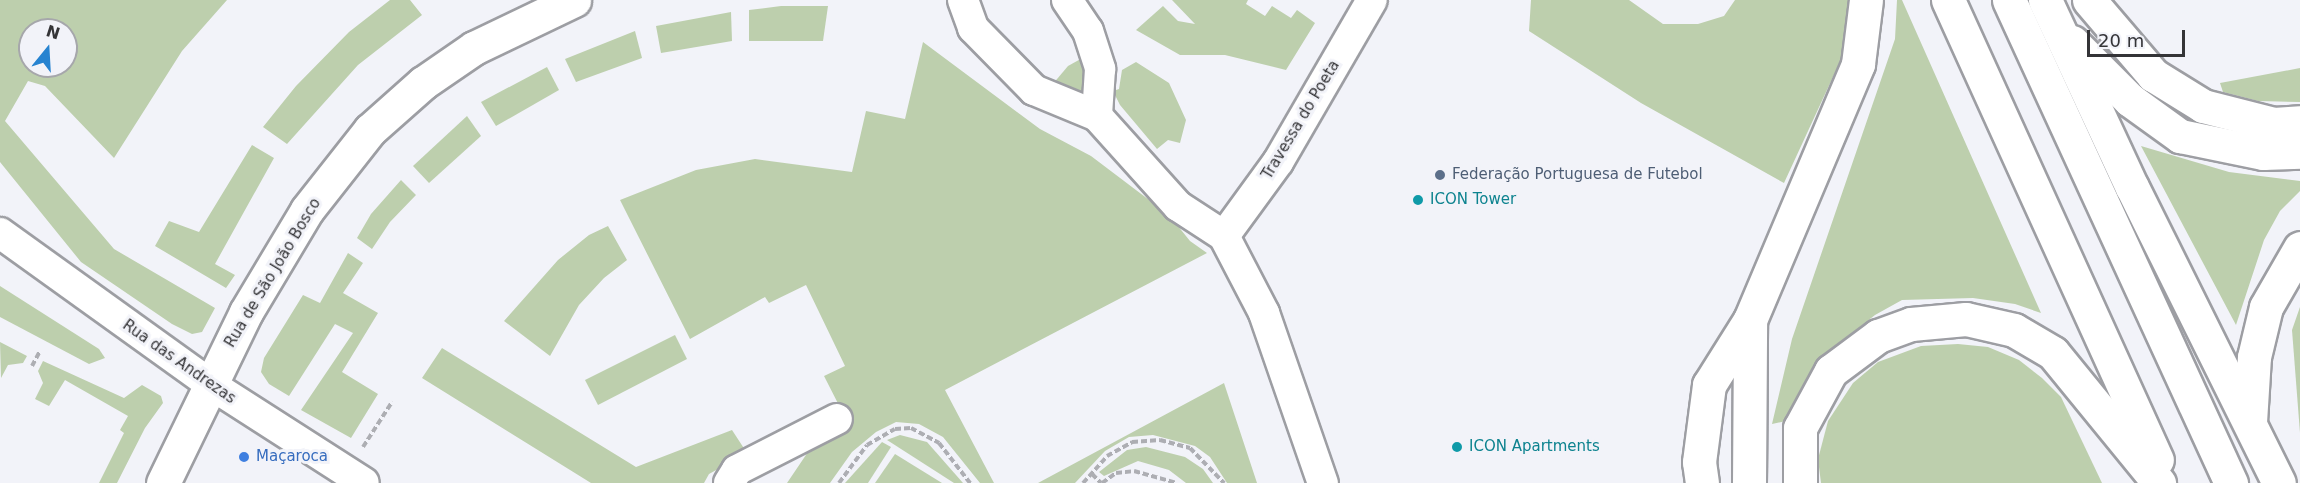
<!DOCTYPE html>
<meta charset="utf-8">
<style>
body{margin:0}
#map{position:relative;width:2300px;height:483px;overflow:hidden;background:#f2f3f9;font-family:"DejaVu Sans",sans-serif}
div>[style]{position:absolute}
.green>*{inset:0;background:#bdcfad}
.path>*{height:4px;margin-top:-2px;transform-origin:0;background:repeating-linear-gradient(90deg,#adaeb3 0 6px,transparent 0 9px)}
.roads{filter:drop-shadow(2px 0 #9d9ea3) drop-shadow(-2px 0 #9d9ea3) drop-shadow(0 2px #9d9ea3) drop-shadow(0 -2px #9d9ea3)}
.minor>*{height:30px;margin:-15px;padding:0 15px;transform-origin:15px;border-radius:15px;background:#fff}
.tertiary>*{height:33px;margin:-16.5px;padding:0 16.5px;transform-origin:16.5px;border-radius:16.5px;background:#fff}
.motorway>*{height:33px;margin:-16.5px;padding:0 16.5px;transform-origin:16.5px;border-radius:16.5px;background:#fff}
.dots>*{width:16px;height:16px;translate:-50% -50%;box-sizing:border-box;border:3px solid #f2f3f9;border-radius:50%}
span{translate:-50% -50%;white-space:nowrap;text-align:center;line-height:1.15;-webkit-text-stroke:6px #f2f3f9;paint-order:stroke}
.street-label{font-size:15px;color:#343437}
.service-label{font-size:15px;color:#4e5e75}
.left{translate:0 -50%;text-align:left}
.culture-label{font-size:15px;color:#0d838f}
.shop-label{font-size:15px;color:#366cbe}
.north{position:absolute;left:18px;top:18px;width:60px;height:60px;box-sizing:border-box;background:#f2f3f9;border:2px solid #a6a7ab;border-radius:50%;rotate:18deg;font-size:16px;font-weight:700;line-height:24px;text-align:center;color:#343437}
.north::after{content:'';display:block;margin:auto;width:21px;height:27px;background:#2783d0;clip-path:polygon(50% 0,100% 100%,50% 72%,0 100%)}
.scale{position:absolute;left:2087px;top:30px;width:98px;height:27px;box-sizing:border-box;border:3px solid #343437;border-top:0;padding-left:8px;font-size:18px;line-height:21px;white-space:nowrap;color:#343437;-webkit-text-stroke:4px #f2f3f9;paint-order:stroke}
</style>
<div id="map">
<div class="green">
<i style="clip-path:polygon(evenodd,0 0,227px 0,182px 51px,114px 158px,45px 86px,28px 81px,5px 121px,114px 249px,215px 308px,202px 332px,192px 334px,172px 324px,81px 262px,0 162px,0 0,30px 30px,66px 30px,66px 66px,30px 66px,30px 30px)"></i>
<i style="clip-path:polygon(390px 0,410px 0,422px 15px,358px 65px,287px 144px,263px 127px,296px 86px,349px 32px)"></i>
<i style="clip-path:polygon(1172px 0,1248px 0,1246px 4px,1265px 16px,1272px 6px,1291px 18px,1297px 10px,1315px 23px,1286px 70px,1225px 55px,1180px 55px,1136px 30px,1163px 6px,1178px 21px,1195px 24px)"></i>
<i style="clip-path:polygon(1531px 0,1629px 0,1663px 24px,1698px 24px,1724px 16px,1735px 0,1849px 0,1844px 53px,1784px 183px,1641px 103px,1529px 31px)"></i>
<i style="clip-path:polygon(1897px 0,1902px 0,2041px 313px,2015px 304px,1973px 298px,1902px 300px,1875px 315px,1830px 351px,1807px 380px,1786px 421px,1772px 424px,1792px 339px,1895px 39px)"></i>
<i style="clip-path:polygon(781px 6px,828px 6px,823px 41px,749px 41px,749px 10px)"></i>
<i style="clip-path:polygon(731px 12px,732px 41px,661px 53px,656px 26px)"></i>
<i style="clip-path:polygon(635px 31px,642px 58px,576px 82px,565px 59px)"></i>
<i style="clip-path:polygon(923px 42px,1040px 129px,1091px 156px,1169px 215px,1190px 241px,1207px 253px,945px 390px,994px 483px,980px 483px,943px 437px,919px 424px,896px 422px,876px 432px,852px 452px,830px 483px,787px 483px,810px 449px,850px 427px,824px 376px,845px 366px,806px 285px,769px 303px,765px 297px,690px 339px,620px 200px,696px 170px,755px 159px,852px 172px,866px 111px,905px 119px)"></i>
<i style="clip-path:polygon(1086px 56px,1088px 81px,1080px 95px,1052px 85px,1068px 66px)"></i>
<i style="clip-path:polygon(1136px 62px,1169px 83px,1186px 120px,1180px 143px,1168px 140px,1157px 149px,1120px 105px,1113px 91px,1119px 89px,1122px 70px)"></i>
<i style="clip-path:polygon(547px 67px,559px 90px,496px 126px,481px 102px)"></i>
<i style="clip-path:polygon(2300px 68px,2300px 102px,2258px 101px,2223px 92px,2220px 83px)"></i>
<i style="clip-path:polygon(467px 116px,481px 136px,429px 183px,413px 166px)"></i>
<i style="clip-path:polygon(252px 145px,274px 158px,215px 264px,235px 275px,226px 288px,155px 246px,169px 221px,199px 232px)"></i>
<i style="clip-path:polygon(2141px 146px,2229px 172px,2300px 181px,2300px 191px,2280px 211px,2264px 240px,2236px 325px)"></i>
<i style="clip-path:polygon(401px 180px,416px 195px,390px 222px,372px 249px,357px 238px,371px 214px)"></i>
<i style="clip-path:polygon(608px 226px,627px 260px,604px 278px,579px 305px,550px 356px,504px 321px,558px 260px,589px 235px)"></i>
<i style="clip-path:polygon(348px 253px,363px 263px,343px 293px,378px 313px,342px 372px,378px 394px,351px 438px,301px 410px,353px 333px,335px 324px,289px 396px,269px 384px,261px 372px,264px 358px,303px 295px,320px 303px)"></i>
<i style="clip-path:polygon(0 286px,99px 349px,105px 358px,89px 364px,0 317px)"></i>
<i style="clip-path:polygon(2300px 307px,2300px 433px,2292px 330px)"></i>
<i style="clip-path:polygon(675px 335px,687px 359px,598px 405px,585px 380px)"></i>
<i style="clip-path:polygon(0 342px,27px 356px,23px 363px,8px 365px,1px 378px)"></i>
<i style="clip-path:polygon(1958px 344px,1988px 347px,2019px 360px,2042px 378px,2061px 397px,2102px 483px,1821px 483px,1818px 459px,1828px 421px,1853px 383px,1878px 362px,1921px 346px)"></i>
<i style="clip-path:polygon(442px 348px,636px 467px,732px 430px,747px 453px,709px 474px,704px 483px,591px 483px,422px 378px)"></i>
<i style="clip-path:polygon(43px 361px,124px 398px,142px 385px,161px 396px,163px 403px,145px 428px,117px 483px,99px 483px,124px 433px,120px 430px,128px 416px,65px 380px,49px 406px,35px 399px,43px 383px,38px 371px)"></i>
<i style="clip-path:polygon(1224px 383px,1257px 483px,1227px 483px,1210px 457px,1195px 446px,1153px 435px,1129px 437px,1105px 451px,1075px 483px,1038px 483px)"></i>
<i style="clip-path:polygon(900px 435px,927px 442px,963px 483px,954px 483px,887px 440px)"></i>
<i style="clip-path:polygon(882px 442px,891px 447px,868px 483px,845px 483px)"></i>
<i style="clip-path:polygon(1146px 447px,1185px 457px,1203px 469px,1213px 483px,1186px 483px,1169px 470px,1138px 461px,1104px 476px,1099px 472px,1127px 450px)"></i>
<i style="clip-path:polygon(895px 454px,942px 483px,875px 483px)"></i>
</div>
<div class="path">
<i style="left:32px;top:366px;width:17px;rotate:-62deg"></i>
<i style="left:363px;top:447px;width:54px;rotate:-57.2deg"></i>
<i style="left:1092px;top:474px;width:13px;rotate:45deg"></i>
<i style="left:839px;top:483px;width:47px;rotate:-53.6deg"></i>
<i style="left:867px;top:445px;width:32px;rotate:-30deg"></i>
<i style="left:895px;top:429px;width:16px;rotate:-4deg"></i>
<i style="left:911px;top:428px;width:32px;rotate:28deg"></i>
<i style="left:939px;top:443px;width:51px;rotate:52.2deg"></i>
<i style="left:1083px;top:483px;width:36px;rotate:-48deg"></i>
<i style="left:1107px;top:456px;width:29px;rotate:-29deg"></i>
<i style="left:1132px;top:442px;width:28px;rotate:-4deg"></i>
<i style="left:1160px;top:440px;width:31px;rotate:15deg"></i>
<i style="left:1190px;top:448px;width:49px;rotate:45.8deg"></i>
<i style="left:1102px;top:483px;width:17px;rotate:-36deg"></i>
<i style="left:1116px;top:473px;width:18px;rotate:-6deg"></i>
<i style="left:1134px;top:471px;width:45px;rotate:15.6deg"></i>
</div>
<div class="roads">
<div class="minor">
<i style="left:963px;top:0;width:30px;rotate:70deg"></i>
<i style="left:973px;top:28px;width:87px;rotate:45.5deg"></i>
<i style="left:1034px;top:90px;width:68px;rotate:22.4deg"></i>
<i style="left:1097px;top:116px;width:121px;rotate:48deg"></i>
<i style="left:1178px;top:206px;width:55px;rotate:33.1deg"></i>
<i style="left:1224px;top:236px;width:87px;rotate:62.5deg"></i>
<i style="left:1264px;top:313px;width:180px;rotate:70.9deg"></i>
<i style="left:1067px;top:0;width:37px;rotate:56deg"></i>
<i style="left:1088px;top:31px;width:40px;rotate:72deg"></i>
<i style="left:1100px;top:69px;width:47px;rotate:93.7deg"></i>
<i style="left:0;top:233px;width:262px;rotate:35.7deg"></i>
<i style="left:213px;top:386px;width:179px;rotate:32.7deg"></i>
<i style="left:1224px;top:236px;width:92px;rotate:-53.9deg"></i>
<i style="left:1278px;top:162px;width:187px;rotate:-59.9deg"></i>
<i style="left:729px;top:483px;width:15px;rotate:-58deg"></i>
<i style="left:737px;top:470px;width:112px;rotate:-27deg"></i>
</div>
<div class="tertiary">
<i style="left:163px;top:483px;width:190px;rotate:-64.1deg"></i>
<i style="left:246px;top:312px;width:119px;rotate:-59.1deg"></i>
<i style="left:307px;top:210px;width:102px;rotate:-51.8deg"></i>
<i style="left:370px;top:130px;width:71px;rotate:-41.6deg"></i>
<i style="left:423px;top:83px;width:62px;rotate:-34.5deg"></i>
<i style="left:474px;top:48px;width:111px;rotate:-25.6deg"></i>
</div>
<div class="motorway">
<i style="left:1948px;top:0;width:505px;rotate:65.57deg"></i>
<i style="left:2009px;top:0;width:532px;rotate:65.32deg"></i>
<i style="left:2045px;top:0;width:206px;rotate:65.1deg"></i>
<i style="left:2132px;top:187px;width:330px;rotate:63.6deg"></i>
<i style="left:2089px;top:0;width:99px;rotate:49.5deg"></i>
<i style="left:2153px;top:75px;width:59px;rotate:31.8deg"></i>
<i style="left:2203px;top:106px;width:73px;rotate:14.2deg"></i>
<i style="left:2274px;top:124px;width:26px;rotate:-4deg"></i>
<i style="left:2072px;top:42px;width:82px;rotate:45deg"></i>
<i style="left:2130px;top:100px;width:62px;rotate:35.8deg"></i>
<i style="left:2180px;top:136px;width:85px;rotate:11.6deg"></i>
<i style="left:2263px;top:153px;width:37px;rotate:-2deg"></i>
<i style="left:2250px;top:422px;width:65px;rotate:-86.5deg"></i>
<i style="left:2254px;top:357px;width:51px;rotate:-76.5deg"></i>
<i style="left:2266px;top:307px;width:68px;rotate:-60deg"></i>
<i style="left:1702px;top:483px;width:21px;rotate:-98deg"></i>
<i style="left:1699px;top:462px;width:78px;rotate:-82.6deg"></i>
<i style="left:1709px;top:385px;width:77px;rotate:-57.8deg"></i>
<i style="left:1750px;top:320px;width:278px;rotate:-67.1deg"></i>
<i style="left:1858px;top:64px;width:64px;rotate:-82.9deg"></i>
<i style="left:1749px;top:483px;width:163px;rotate:-89.6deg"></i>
<i style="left:1800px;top:483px;width:55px;rotate:-90deg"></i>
<i style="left:1800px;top:428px;width:65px;rotate:-61.5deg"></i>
<i style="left:1831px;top:371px;width:59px;rotate:-36.7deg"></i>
<i style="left:1878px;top:336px;width:35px;rotate:-20deg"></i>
<i style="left:1911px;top:324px;width:55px;rotate:-5.2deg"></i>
<i style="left:1966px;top:319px;width:49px;rotate:12.9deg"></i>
<i style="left:2014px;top:330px;width:45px;rotate:30.5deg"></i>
<i style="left:2053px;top:353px;width:168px;rotate:50.8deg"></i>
</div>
</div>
<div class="dots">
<i style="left:1440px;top:175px;background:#5c6f8a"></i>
<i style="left:1418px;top:200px;background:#0f9aa8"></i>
<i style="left:1457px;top:447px;background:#0f9aa8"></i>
<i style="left:244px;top:457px;background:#3f7fe0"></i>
</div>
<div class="street-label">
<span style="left:1301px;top:120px;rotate:-59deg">Travessa do Poeta</span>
<span style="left:273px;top:273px;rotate:-59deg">Rua de São João Bosco</span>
<span style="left:179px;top:362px;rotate:35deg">Rua das Andrezas</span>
</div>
<div class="service-label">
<span class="left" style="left:1452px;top:175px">Federação Portuguesa de Futebol</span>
</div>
<div class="culture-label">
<span class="left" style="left:1430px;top:200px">ICON Tower</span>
<span class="left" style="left:1469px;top:447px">ICON Apartments</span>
</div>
<div class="shop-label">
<span class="left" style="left:256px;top:457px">Maçaroca</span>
</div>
<div class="north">N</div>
<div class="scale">20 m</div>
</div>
